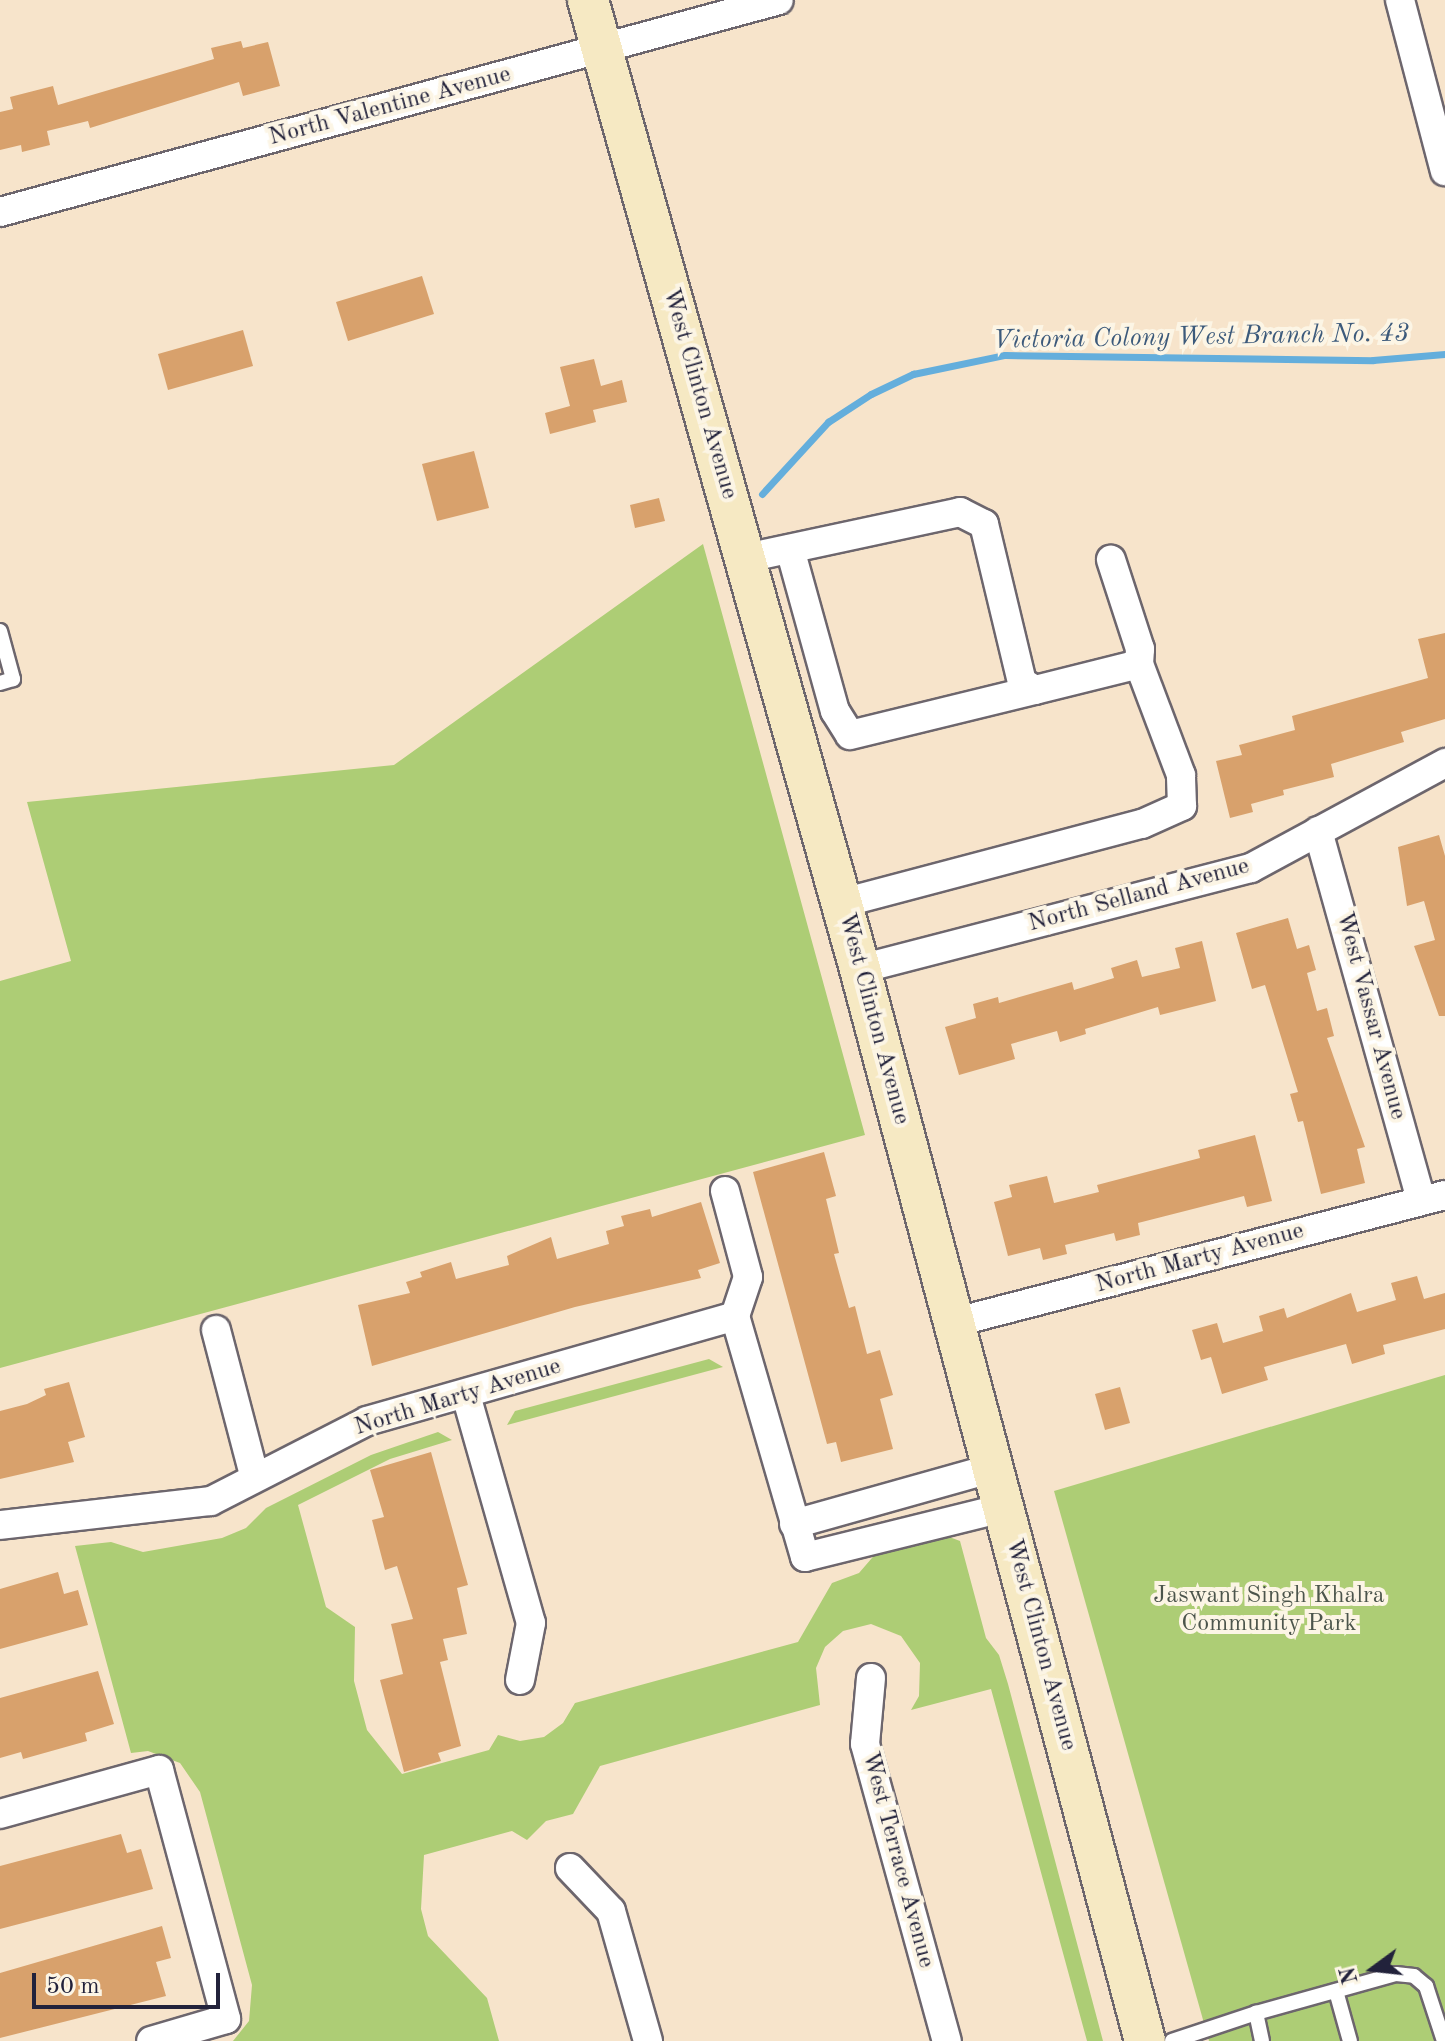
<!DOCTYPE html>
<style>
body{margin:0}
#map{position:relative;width:1445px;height:2041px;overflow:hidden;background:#f7e4cb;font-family:"Old Standard TT",serif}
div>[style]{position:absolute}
.green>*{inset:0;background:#adcd75}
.stream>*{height:7px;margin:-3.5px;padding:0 3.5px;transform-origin:3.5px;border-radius:3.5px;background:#64aedc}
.building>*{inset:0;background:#d8a16c}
.roads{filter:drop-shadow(2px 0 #6d666d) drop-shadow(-2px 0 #6d666d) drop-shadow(0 2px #6d666d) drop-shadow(0 -2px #6d666d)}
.service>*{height:14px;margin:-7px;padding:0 7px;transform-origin:7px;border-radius:7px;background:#fff}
.minor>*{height:28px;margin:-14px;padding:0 14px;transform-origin:14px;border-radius:14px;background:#fff}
.secondary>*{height:40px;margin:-20px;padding:0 20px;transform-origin:20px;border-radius:20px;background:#f6e9c3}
span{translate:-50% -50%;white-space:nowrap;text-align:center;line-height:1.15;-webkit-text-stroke:8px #fcf5e5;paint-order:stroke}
.street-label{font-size:24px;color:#22223b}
.park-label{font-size:24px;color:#4c554c}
.water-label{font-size:26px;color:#3c5a7b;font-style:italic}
.north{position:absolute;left:1333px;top:1929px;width:80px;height:80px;-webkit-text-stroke:6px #fcf5e5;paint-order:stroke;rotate:255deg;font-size:22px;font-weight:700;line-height:32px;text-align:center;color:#22223b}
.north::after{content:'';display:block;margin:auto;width:28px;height:36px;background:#22223b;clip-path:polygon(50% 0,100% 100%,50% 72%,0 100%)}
.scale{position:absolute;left:32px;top:1973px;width:188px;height:36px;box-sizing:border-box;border:4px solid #22223b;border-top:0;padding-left:10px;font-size:24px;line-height:28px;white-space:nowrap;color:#22223b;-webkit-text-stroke:6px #fcf5e5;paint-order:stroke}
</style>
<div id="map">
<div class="green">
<i style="clip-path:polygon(703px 544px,865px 1135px,0 1368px,0 981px,71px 961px,27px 802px,394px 765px)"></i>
<i style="clip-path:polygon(709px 1359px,723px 1367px,507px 1425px,515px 1411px)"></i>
<i style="clip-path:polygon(1445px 1375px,1445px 2041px,1209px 2041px,1054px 1491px)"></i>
<i style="clip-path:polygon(438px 1432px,452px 1440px,390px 1459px,298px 1505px,326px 1607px,355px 1627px,354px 1681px,367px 1730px,402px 1774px,489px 1750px,498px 1735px,520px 1741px,544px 1737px,563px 1723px,575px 1703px,798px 1642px,832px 1583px,859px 1573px,878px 1551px,936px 1532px,960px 1541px,986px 1638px,999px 1655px,1008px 1684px,1103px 2041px,1087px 2041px,991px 1689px,911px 1710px,919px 1696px,920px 1663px,901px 1636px,871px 1624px,843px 1631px,825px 1647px,816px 1668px,820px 1705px,600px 1766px,573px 1814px,546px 1821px,527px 1840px,512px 1831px,424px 1855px,421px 1909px,428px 1936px,487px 1998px,499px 2041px,233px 2041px,249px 2021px,252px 1985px,200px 1792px,180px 1763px,148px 1751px,131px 1753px,75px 1546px,111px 1542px,143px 1552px,222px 1538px,246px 1528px,266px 1508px,371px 1455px)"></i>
</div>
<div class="stream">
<i style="left:762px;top:494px;width:98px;rotate:-47.5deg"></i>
<i style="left:828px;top:422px;width:51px;rotate:-33.1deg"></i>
<i style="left:871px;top:394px;width:47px;rotate:-25.5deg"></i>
<i style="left:913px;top:374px;width:94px;rotate:-11.7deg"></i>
<i style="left:1005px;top:355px;width:368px;rotate:0.8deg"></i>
<i style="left:1373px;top:360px;width:72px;rotate:-4.8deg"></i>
</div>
<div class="building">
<i style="clip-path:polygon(241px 41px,243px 48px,268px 42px,280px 86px,243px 96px,239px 82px,90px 128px,88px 121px,47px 131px,50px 145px,22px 152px,21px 145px,0 150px,0 112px,13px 109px,10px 97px,53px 86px,58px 105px,214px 59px,211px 48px)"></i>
<i style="clip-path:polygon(422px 276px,434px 314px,348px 341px,336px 302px)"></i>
<i style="clip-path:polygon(243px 330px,253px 366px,168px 390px,158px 354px)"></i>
<i style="clip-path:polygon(594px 359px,601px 386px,622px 380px,627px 402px,593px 410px,596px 422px,550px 434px,545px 413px,570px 406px,560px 367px)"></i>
<i style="clip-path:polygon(474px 451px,489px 508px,437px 521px,422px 464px)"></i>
<i style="clip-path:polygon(659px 498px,665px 521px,635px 528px,630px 505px)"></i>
<i style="clip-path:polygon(1445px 633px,1445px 719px,1401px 732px,1404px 742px,1331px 764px,1334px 777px,1283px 790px,1284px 795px,1251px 804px,1253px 812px,1230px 818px,1216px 761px,1242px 755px,1239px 745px,1295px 730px,1292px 716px,1428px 678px,1418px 639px)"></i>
<i style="clip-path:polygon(1439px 835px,1445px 856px,1445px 1016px,1439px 1016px,1414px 946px,1435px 940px,1424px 901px,1407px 906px,1398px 847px)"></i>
<i style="clip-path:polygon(1288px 918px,1297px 949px,1309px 945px,1316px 970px,1307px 973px,1317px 1011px,1327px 1008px,1334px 1036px,1327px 1038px,1365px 1147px,1357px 1149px,1365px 1183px,1321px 1194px,1303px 1121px,1298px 1122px,1290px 1094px,1298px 1092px,1265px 985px,1252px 989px,1236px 933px)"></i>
<i style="clip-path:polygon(1202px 941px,1216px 1001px,1160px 1015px,1158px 1007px,1085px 1029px,1086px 1034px,1060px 1042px,1057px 1031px,1011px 1044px,1015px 1059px,959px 1075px,945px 1027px,976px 1018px,973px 1004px,998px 997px,999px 1003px,1072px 982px,1074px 990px,1114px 978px,1111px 968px,1137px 960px,1142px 977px,1180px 968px,1175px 948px)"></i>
<i style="clip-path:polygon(1255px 1135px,1272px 1201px,1247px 1207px,1244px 1196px,1138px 1223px,1140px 1235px,1116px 1241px,1114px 1233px,1065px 1245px,1067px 1254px,1043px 1260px,1040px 1248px,1008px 1256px,994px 1202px,1012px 1197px,1009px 1185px,1047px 1176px,1054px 1203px,1099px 1192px,1097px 1185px,1200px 1158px,1198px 1150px)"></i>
<i style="clip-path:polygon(824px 1152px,836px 1196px,826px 1199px,839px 1253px,834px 1254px,849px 1308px,855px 1306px,867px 1354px,880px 1350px,893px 1395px,880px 1399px,893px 1449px,841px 1462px,836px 1442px,827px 1444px,753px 1172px)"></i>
<i style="clip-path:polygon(701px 1202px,720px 1263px,698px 1270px,701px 1278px,575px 1307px,372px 1366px,358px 1305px,410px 1293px,406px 1282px,422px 1277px,420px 1272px,451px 1262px,456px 1279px,509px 1265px,507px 1256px,551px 1237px,557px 1259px,609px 1244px,606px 1231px,624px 1226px,621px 1216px,650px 1209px,652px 1217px)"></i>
<i style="clip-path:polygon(1417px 1276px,1424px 1299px,1445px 1293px,1445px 1329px,1383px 1345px,1385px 1354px,1352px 1364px,1346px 1344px,1264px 1367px,1268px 1380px,1222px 1394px,1211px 1357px,1201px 1360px,1192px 1330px,1217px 1323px,1223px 1343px,1263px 1331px,1259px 1316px,1284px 1308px,1287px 1318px,1351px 1293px,1357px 1312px,1396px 1300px,1391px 1283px)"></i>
<i style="clip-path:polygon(69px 1382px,85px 1437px,68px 1442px,74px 1462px,0 1479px,0 1411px,27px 1404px,46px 1395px,44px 1389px)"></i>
<i style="clip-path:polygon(1120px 1387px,1130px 1423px,1105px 1430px,1095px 1394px)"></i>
<i style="clip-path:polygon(431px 1452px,468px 1585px,457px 1588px,467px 1634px,443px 1639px,448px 1660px,440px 1662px,461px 1746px,438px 1753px,441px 1761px,404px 1772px,380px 1680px,403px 1674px,391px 1624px,413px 1619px,397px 1566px,385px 1570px,372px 1520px,384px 1517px,370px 1470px)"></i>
<i style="clip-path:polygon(58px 1572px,64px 1594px,78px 1590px,88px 1625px,0 1649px,0 1589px)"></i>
<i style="clip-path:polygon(98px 1671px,114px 1724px,85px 1733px,87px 1741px,23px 1759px,21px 1752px,0 1758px,0 1698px)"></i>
<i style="clip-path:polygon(121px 1834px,127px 1853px,141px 1849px,153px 1889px,0 1929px,0 1866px)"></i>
<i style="clip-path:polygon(162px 1926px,171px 1958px,156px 1962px,166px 1996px,0 2038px,0 1973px)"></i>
</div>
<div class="roads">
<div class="service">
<i style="left:0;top:631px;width:50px;rotate:74.8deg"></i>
<i style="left:13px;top:679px;width:14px;rotate:163deg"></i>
<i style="left:1336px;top:1991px;width:52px;rotate:74.4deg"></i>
<i style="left:1172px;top:2041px;width:89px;rotate:-18.4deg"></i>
<i style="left:1262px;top:2041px;width:29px;rotate:-102deg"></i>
<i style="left:1256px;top:2013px;width:145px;rotate:-15.6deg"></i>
<i style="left:1396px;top:1974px;width:18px;rotate:6deg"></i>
<i style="left:1414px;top:1976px;width:16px;rotate:40deg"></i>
<i style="left:1426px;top:1986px;width:58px;rotate:71.9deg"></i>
</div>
<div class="minor">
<i style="left:1400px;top:0;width:177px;rotate:75.3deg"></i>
<i style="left:0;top:212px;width:807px;rotate:-15.22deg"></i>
<i style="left:790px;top:549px;width:168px;rotate:74.5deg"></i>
<i style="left:835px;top:711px;width:28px;rotate:58deg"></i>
<i style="left:850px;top:735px;width:190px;rotate:-13.7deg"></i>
<i style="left:746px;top:558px;width:219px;rotate:-12.1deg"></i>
<i style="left:960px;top:512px;width:27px;rotate:27deg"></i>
<i style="left:984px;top:524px;width:163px;rotate:76.5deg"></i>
<i style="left:1022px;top:682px;width:15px;rotate:32deg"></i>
<i style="left:1035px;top:690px;width:107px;rotate:-14deg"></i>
<i style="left:1139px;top:664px;width:15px;rotate:-86deg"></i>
<i style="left:1140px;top:649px;width:94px;rotate:-108deg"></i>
<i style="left:1318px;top:831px;width:384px;rotate:74.4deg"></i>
<i style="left:842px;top:903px;width:310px;rotate:-14.8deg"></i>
<i style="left:1142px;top:824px;width:44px;rotate:-24.2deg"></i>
<i style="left:1182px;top:806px;width:31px;rotate:-92deg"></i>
<i style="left:1181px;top:775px;width:119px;rotate:-110.7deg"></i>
<i style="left:860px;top:969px;width:404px;rotate:-14.5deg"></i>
<i style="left:1251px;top:868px;width:221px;rotate:-28.4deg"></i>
<i style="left:725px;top:1191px;width:89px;rotate:75deg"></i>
<i style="left:748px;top:1277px;width:41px;rotate:108.4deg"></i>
<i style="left:735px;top:1316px;width:251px;rotate:73.8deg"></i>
<i style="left:805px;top:1557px;width:204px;rotate:-13.9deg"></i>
<i style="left:956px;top:1322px;width:505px;rotate:-14.56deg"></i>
<i style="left:216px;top:1330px;width:150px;rotate:75.3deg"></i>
<i style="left:466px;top:1395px;width:237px;rotate:74.1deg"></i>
<i style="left:531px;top:1623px;width:58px;rotate:100.9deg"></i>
<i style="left:794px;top:1524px;width:207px;rotate:-15.7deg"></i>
<i style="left:0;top:1525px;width:212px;rotate:-6.5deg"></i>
<i style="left:211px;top:1501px;width:175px;rotate:-27.1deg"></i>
<i style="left:367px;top:1421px;width:383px;rotate:-15.9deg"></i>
<i style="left:871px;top:1678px;width:66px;rotate:95.2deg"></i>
<i style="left:865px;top:1744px;width:308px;rotate:74.6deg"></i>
<i style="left:0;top:1814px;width:165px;rotate:-15.5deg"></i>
<i style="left:159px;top:1770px;width:258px;rotate:74.9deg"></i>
<i style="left:226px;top:2019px;width:78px;rotate:163.7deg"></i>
<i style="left:570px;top:1868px;width:59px;rotate:46.4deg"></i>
<i style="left:611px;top:1911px;width:135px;rotate:74.1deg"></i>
</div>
<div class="secondary">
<i style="left:588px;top:0;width:1006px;rotate:74.32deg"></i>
<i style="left:860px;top:969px;width:1109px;rotate:75.11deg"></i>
</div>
</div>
<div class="street-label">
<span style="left:390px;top:107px;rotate:-15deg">North Valentine Avenue</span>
<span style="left:699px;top:394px;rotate:74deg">West Clinton Avenue</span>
<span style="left:1139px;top:896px;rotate:-15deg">North Selland Avenue</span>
<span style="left:1370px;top:1016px;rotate:75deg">West Vassar Avenue</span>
<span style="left:873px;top:1019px;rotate:75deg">West Clinton Avenue</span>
<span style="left:1200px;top:1259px;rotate:-15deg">North Marty Avenue</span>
<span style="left:458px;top:1398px;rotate:-17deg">North Marty Avenue</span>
<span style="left:1040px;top:1645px;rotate:75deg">West Clinton Avenue</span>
<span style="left:897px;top:1860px;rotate:75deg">West Terrace Avenue</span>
</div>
<div class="park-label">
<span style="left:1269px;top:1611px">Jaswant Singh Khalra<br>Community Park</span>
</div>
<div class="water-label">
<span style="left:1201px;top:338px;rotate:-1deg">Victoria Colony West Branch No. 43</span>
</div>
<div class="north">N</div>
<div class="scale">50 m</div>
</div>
